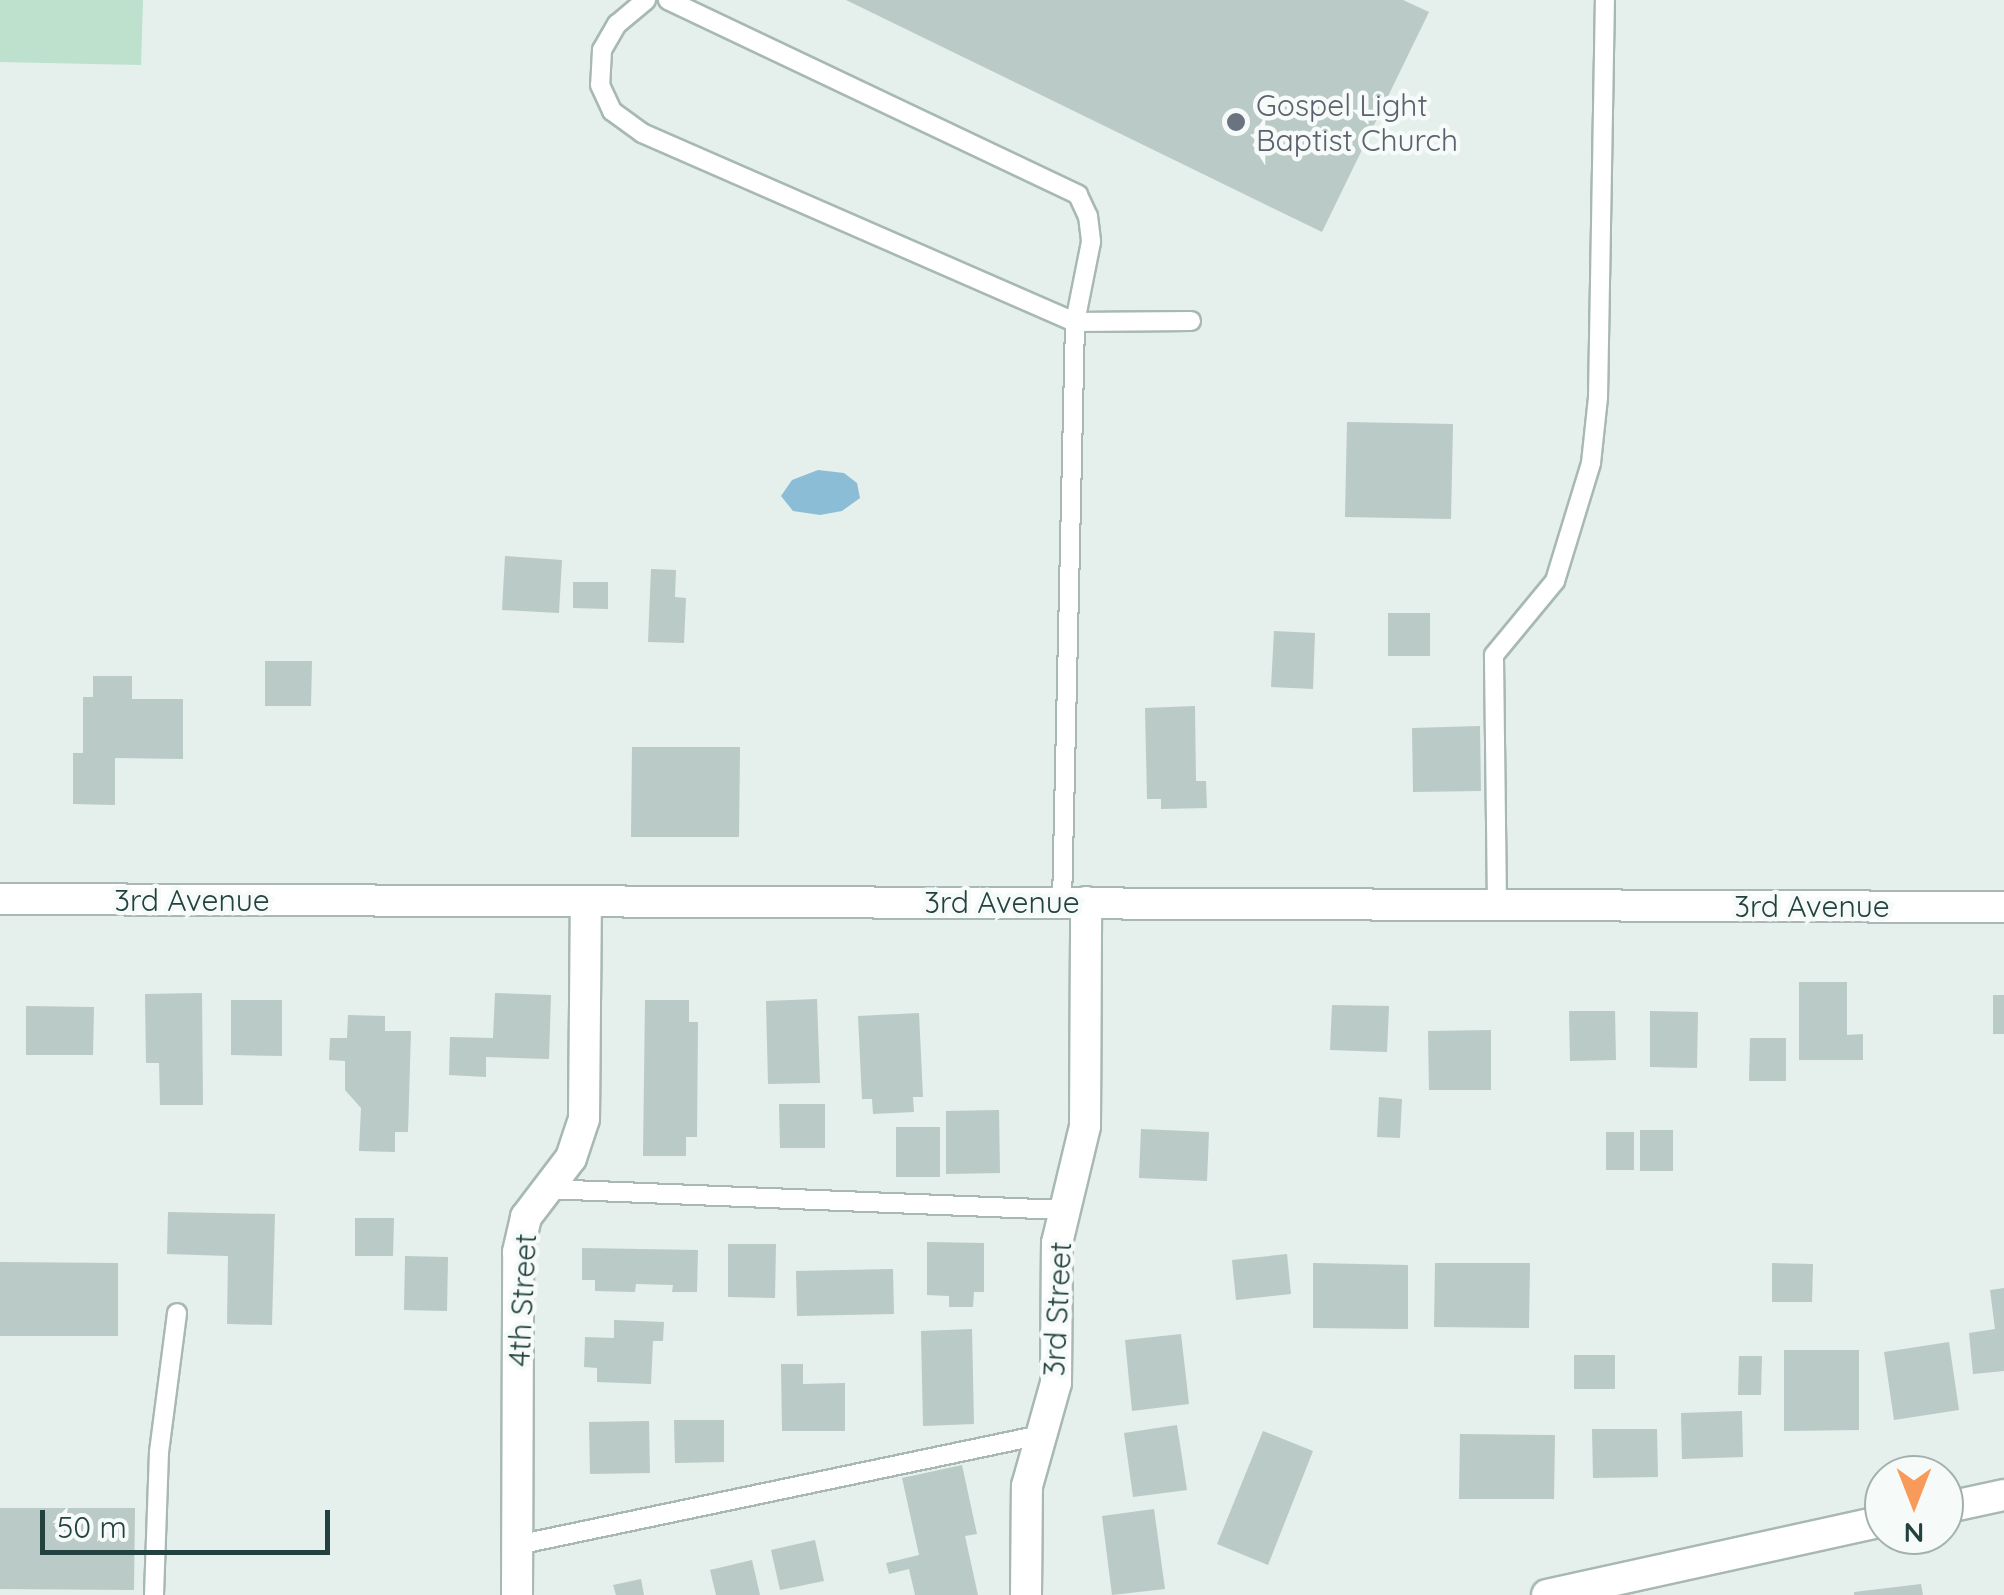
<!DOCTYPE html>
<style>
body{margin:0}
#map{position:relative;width:2004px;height:1595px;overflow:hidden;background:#e5efec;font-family:Quicksand,sans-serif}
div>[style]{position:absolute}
.green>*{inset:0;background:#bde1cd}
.water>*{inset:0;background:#8bbed6}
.building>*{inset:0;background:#bacac6}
.roads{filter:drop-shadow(2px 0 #a7b8b5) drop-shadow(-2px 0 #a7b8b5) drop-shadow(0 2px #a7b8b5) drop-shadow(0 -2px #a7b8b5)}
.service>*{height:18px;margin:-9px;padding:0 9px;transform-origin:9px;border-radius:9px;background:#fff}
.minor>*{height:30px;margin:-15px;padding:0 15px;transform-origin:15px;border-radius:15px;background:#fff}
.dots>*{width:28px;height:28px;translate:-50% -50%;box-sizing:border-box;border:5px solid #f6fbf9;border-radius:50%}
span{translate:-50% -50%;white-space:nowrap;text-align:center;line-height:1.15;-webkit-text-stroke:9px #f6fbf9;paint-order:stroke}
.worship-label{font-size:30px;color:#5b616d}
.left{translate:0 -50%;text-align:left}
.street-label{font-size:30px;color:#23423f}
.north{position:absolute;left:1864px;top:1455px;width:100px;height:100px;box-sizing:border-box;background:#f6fbf9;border:2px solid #a2b1af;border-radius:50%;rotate:180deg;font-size:28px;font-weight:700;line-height:40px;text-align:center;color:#23423f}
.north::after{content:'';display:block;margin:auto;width:35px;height:45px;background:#f89b5a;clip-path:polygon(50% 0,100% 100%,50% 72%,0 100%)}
.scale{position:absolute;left:40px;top:1510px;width:290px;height:45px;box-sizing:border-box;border:5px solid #23423f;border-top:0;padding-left:12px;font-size:30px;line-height:35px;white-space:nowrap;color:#23423f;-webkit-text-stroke:8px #f6fbf9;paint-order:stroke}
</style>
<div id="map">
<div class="green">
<i style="clip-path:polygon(0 0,143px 0,141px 65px,0 62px)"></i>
</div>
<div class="water">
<i style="clip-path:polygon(818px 470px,844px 473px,857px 483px,860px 498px,842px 511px,820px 515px,793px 511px,781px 496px,792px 480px)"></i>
</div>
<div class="building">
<i style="clip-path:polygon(846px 0,1403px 0,1429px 12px,1322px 232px)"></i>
<i style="clip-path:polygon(1347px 422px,1453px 424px,1451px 519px,1345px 517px)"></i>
<i style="clip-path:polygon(505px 556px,562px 560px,559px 613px,502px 610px)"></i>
<i style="clip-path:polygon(651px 569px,676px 570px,675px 597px,686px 598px,684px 643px,648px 642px)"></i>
<i style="clip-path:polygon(573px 582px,608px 582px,608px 609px,573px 608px)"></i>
<i style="clip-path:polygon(1388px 613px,1430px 613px,1430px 656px,1388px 656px)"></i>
<i style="clip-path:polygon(1274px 631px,1315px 633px,1313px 689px,1271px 687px)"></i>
<i style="clip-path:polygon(265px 661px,312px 661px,311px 706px,265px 706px)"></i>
<i style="clip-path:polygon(93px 676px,132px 676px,132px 699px,183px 699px,183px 759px,115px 758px,115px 805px,73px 804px,73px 753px,83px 753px,83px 697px,93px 697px)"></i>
<i style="clip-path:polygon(1195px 706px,1196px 781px,1206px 781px,1207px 808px,1161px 809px,1161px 799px,1147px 799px,1145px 708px)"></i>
<i style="clip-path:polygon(1480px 726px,1481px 791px,1413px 792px,1412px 728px)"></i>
<i style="clip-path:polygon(632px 747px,740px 747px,739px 837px,631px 837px)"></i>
<i style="clip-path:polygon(1799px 982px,1847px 982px,1847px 1035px,1863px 1034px,1863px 1060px,1799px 1060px)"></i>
<i style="clip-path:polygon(202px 993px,203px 1105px,160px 1105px,159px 1063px,146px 1063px,145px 994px)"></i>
<i style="clip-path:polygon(495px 993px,551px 995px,549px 1059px,486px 1057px,486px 1077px,449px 1075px,450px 1037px,493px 1038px)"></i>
<i style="clip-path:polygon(1993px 995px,2004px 995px,2004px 1034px,1993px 1034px)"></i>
<i style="clip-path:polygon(817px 999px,820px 1083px,768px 1084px,766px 1001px)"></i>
<i style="clip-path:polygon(231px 1000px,282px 1000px,282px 1056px,231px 1055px)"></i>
<i style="clip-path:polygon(645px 1000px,689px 1000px,689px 1022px,698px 1022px,697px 1137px,686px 1137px,686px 1156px,643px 1156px)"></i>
<i style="clip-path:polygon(1332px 1005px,1389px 1006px,1387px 1052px,1330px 1050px)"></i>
<i style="clip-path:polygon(26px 1006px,94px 1007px,93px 1055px,26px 1055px)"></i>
<i style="clip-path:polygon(1569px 1011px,1615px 1011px,1616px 1060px,1570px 1061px)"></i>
<i style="clip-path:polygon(1650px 1011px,1698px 1012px,1697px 1068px,1650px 1067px)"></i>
<i style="clip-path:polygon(919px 1013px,923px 1097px,913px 1097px,914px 1112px,873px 1114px,872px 1099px,862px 1099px,858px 1016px)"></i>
<i style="clip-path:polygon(348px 1015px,385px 1016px,385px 1031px,411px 1031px,408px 1132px,395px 1132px,395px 1152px,359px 1151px,361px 1108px,345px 1090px,345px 1061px,329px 1060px,330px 1038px,347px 1038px)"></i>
<i style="clip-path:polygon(1491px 1030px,1491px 1090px,1429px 1090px,1428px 1031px)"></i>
<i style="clip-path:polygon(1750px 1038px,1786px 1038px,1786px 1081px,1749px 1081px)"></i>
<i style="clip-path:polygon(1379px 1097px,1402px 1099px,1400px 1138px,1377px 1137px)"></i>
<i style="clip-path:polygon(779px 1104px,825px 1104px,825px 1148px,780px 1148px)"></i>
<i style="clip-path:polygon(999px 1110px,1000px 1173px,946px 1174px,946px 1111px)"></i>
<i style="clip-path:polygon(896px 1127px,940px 1127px,940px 1177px,896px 1177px)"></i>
<i style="clip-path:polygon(1141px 1129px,1209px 1132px,1207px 1181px,1139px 1178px)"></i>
<i style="clip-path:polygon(1640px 1130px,1673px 1130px,1673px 1171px,1640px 1171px)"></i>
<i style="clip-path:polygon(1606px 1132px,1634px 1132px,1634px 1170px,1606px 1170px)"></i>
<i style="clip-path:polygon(168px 1212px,275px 1214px,272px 1325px,227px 1324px,228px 1256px,167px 1254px)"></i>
<i style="clip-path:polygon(355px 1218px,394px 1218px,393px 1256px,355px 1256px)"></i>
<i style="clip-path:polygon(927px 1242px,984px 1243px,984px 1292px,974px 1292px,973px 1307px,949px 1307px,949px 1296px,927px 1295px)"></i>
<i style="clip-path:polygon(728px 1244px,776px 1244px,775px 1298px,728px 1297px)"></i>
<i style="clip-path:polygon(582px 1248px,698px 1250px,697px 1292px,672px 1292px,673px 1285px,636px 1284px,635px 1292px,595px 1291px,595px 1280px,582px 1280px)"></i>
<i style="clip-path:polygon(1287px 1254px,1291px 1294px,1236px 1300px,1232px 1260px)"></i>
<i style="clip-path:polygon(405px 1256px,448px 1257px,447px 1311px,404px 1310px)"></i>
<i style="clip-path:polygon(0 1262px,118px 1263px,118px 1336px,0 1336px)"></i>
<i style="clip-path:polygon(1313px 1263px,1408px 1265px,1408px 1329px,1313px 1328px)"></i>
<i style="clip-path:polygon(1435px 1263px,1530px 1263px,1529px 1328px,1434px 1327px)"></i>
<i style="clip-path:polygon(1772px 1263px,1813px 1264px,1812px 1302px,1772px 1302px)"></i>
<i style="clip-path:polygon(893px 1269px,894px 1314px,797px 1316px,796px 1271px)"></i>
<i style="clip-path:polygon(2004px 1288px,2004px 1371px,1973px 1374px,1969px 1333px,1995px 1329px,1990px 1290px)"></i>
<i style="clip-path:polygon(614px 1320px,664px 1322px,663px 1341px,653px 1341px,651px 1384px,597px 1382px,597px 1368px,584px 1367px,585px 1337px,614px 1338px)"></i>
<i style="clip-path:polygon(972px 1329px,974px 1424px,923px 1426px,921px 1331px)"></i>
<i style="clip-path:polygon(1181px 1334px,1189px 1404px,1132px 1411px,1125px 1340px)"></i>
<i style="clip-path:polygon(1949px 1342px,1959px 1410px,1894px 1420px,1884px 1352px)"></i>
<i style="clip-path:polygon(1784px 1350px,1859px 1350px,1859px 1430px,1784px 1431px)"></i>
<i style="clip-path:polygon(1574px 1355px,1615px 1355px,1615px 1389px,1574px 1389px)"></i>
<i style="clip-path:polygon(1739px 1356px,1762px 1356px,1761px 1395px,1738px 1395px)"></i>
<i style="clip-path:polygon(781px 1364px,803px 1364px,803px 1384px,845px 1383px,845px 1431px,782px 1431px)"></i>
<i style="clip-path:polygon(1742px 1411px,1743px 1457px,1682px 1459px,1681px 1413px)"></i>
<i style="clip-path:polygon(674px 1420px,724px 1420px,724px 1462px,675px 1463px)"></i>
<i style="clip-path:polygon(649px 1421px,650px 1473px,590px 1474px,589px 1422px)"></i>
<i style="clip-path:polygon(1177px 1425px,1187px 1490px,1133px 1497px,1124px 1433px)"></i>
<i style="clip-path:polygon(1592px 1429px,1657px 1429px,1658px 1477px,1593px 1478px)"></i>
<i style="clip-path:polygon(1263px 1431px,1313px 1451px,1268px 1565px,1217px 1544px)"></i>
<i style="clip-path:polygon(1460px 1434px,1555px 1435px,1554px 1499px,1459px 1499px)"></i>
<i style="clip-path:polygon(962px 1465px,977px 1534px,965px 1536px,978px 1595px,915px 1595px,909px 1569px,889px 1574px,886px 1563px,919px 1555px,902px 1478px)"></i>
<i style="clip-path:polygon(0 1508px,135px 1508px,134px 1590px,0 1589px)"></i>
<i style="clip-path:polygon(1154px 1509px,1165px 1589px,1112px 1595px,1102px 1516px)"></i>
<i style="clip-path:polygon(815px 1540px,824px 1581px,780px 1590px,771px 1550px)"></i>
<i style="clip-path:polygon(752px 1560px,760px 1595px,716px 1595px,710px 1570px)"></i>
<i style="clip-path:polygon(641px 1579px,644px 1595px,616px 1595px,613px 1585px)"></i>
<i style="clip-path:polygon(1921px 1584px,1923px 1595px,1854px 1595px,1854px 1592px)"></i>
</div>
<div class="roads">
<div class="service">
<i style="left:646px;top:0;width:38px;rotate:140deg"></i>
<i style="left:617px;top:24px;width:30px;rotate:120deg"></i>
<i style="left:602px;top:50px;width:35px;rotate:93deg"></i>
<i style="left:600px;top:85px;width:29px;rotate:65deg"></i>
<i style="left:612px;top:111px;width:37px;rotate:36deg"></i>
<i style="left:642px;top:133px;width:472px;rotate:23.6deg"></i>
<i style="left:1075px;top:322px;width:116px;rotate:-0.5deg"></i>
<i style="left:668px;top:0;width:454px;rotate:25.4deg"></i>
<i style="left:1078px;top:195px;width:23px;rotate:65deg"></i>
<i style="left:1088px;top:216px;width:26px;rotate:83deg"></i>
<i style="left:1091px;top:242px;width:82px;rotate:101.3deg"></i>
<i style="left:1075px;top:322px;width:580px;rotate:91.28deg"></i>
<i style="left:1497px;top:904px;width:249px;rotate:-90.7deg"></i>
<i style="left:1494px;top:655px;width:96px;rotate:-50.5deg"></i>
<i style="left:1555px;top:581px;width:123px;rotate:-73deg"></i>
<i style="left:1591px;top:463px;width:66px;rotate:-83.9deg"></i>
<i style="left:1598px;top:397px;width:397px;rotate:-89deg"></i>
<i style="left:546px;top:1189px;width:519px;rotate:2.32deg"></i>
<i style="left:517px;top:1545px;width:535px;rotate:-11.86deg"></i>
<i style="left:154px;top:1595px;width:143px;rotate:-88deg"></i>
<i style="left:159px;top:1452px;width:140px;rotate:-82.6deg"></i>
</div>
<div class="minor">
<i style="left:0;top:899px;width:2004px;rotate:0.23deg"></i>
<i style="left:1944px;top:1508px;width:61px;rotate:-12.2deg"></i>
<i style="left:517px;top:1595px;width:343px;rotate:-89.8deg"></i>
<i style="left:518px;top:1252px;width:36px;rotate:-77deg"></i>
<i style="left:526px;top:1217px;width:74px;rotate:-52.7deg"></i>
<i style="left:571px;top:1158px;width:41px;rotate:-71.6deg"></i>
<i style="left:584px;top:1119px;width:217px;rotate:-89.5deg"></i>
<i style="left:1026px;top:1595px;width:109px;rotate:-89.5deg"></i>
<i style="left:1027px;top:1486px;width:107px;rotate:-74.3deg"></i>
<i style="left:1056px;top:1383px;width:140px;rotate:-89.6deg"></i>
<i style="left:1057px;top:1243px;width:120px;rotate:-76.5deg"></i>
<i style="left:1085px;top:1126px;width:224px;rotate:-89.7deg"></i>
<i style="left:1547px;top:1595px;width:345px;rotate:-12.4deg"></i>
</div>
</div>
<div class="dots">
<i style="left:1236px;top:122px;background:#6b7280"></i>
</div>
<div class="worship-label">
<span class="left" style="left:1256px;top:122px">Gospel Light<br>Baptist Church</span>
</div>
<div class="street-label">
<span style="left:192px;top:900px">3rd Avenue</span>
<span style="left:1002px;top:902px">3rd Avenue</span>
<span style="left:1812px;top:906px">3rd Avenue</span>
<span style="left:522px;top:1300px;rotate:-87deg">4th Street</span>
<span style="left:1057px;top:1309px;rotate:-87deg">3rd Street</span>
</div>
<div class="north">N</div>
<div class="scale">50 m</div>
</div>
